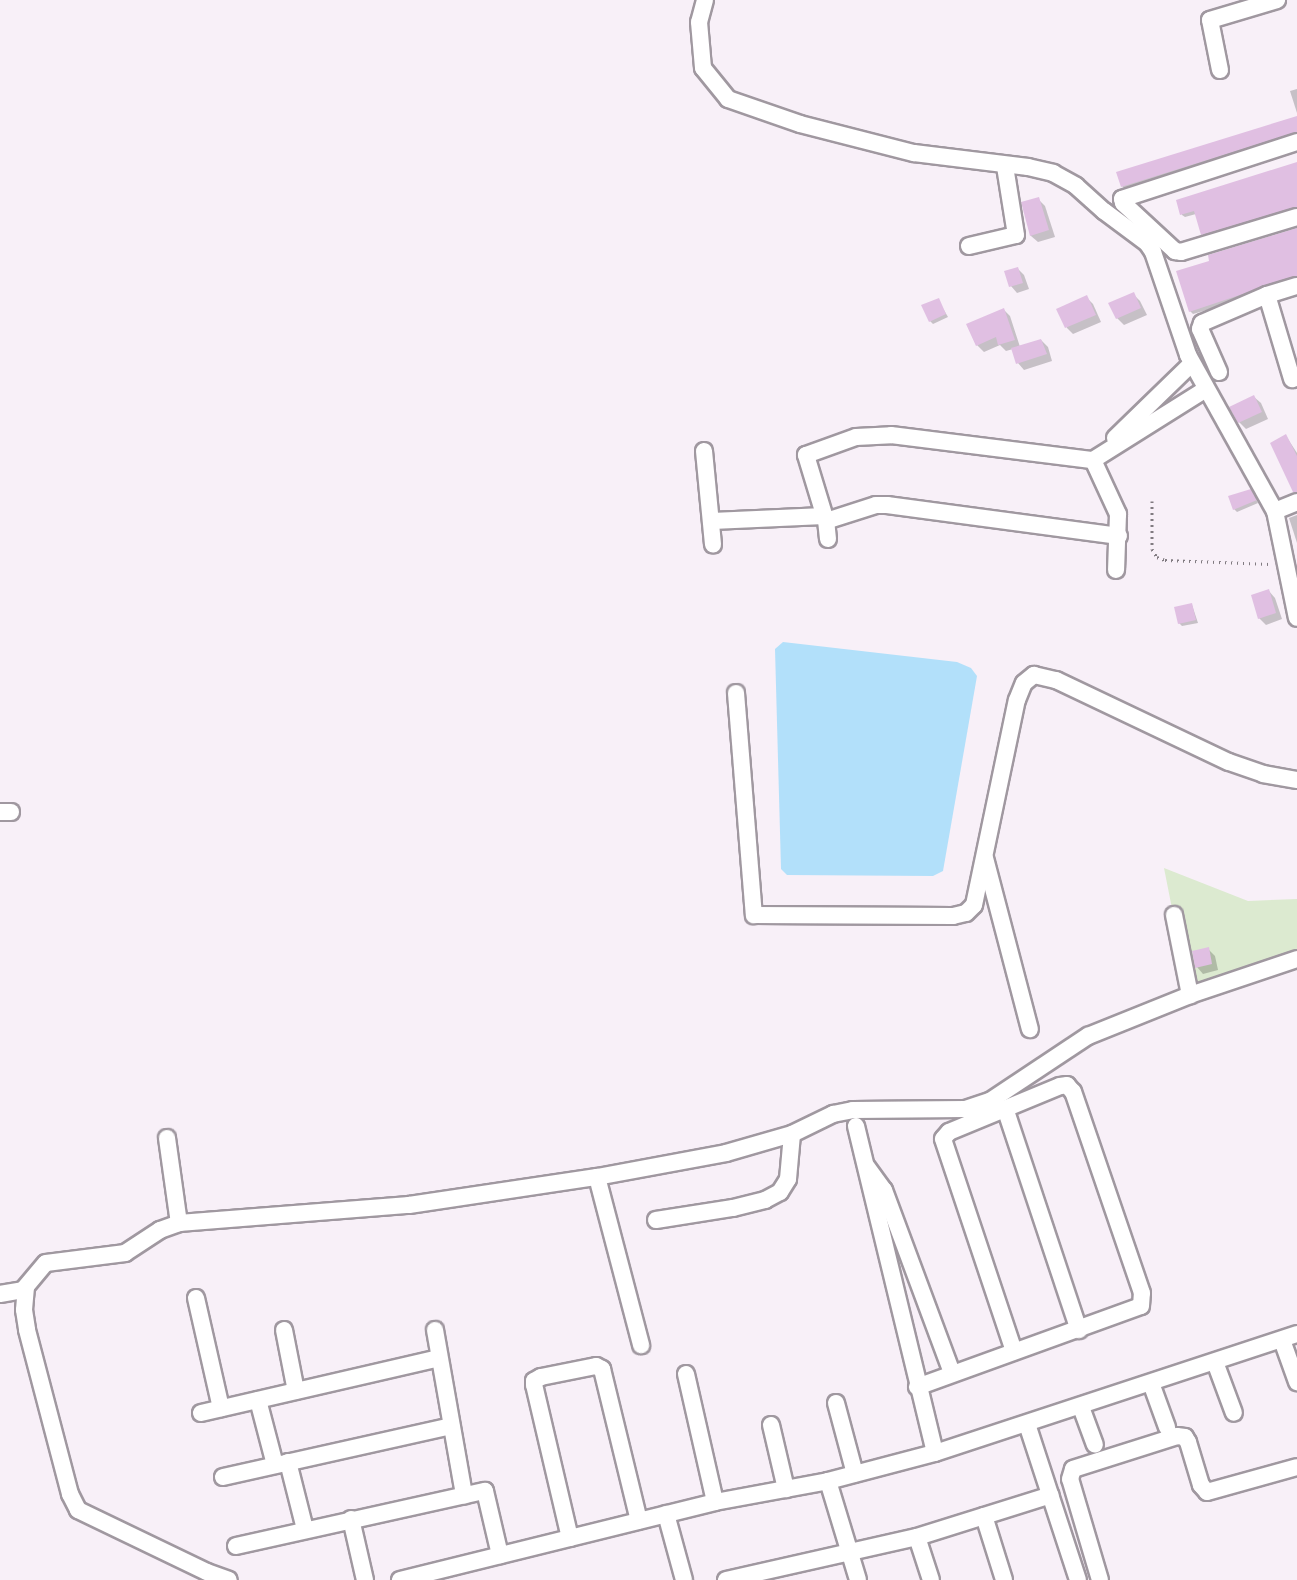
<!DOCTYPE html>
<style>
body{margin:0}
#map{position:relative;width:1297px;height:1580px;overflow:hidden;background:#f8f0f8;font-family:"Nunito Sans",sans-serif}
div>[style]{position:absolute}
.green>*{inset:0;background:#dcead0}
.water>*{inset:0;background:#b2e0fa}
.shadow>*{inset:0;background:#0003}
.building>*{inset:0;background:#e0bfe2}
.path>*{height:3px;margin-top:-1.5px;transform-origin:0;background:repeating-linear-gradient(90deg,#817b81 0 1.5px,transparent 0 6px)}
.roads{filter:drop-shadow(2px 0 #a098a0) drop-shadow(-2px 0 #a098a0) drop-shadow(0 2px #a098a0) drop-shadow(0 -2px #a098a0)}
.minor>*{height:16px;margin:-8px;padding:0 8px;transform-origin:8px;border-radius:8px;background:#fff}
span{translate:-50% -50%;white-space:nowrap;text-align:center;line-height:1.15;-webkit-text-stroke:4.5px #f8f0f8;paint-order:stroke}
</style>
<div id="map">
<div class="green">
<i style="clip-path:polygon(1164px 868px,1248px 901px,1297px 899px,1297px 963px,1190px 1000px)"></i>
</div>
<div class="water">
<i style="clip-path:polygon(783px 642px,957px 662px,971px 668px,977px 676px,943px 871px,933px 876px,787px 875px,781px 869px,775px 649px)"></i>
</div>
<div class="shadow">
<i style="clip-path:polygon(1297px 89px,1297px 113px,1290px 91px)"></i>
<i style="clip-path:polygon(1297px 117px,1297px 136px,1125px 189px,1122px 186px)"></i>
<i style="clip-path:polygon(1297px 164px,1297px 209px,1206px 237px,1196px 214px,1185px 217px,1182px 215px,1177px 201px)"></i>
<i style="clip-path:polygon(1038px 199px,1045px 206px,1055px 237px,1038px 242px,1031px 236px,1023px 203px)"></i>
<i style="clip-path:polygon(1297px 230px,1297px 278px,1234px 302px,1193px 314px,1190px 311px,1211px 262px)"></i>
<i style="clip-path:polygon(1017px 268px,1024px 275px,1029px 289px,1017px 293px,1011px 286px)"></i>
<i style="clip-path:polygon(1133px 294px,1140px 301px,1147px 315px,1124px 325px,1117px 318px)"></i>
<i style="clip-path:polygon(1086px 297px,1093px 304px,1101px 322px,1073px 334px,1067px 328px,1058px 310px)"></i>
<i style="clip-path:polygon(938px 300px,948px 317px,933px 324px,930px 321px)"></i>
<i style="clip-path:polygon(1004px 310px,1010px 316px,1020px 347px,1041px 340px,1048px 347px,1052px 361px,1024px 370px,1018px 363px,1013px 349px,1006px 351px,1000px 345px,984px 352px,977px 345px)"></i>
<i style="clip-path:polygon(1254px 397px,1261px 403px,1268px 419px,1246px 429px,1239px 422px)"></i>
<i style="clip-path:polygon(1286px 436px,1297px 453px,1297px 489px)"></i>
<i style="clip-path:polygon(1253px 494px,1258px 503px,1237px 512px,1234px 509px)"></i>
<i style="clip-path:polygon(1297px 515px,1297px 543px,1289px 518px)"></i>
<i style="clip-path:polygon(1269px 591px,1275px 598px,1282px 619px,1266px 625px,1259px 618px)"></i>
<i style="clip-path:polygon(1192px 605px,1198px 623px,1182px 626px,1179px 623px)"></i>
<i style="clip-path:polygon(1208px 949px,1215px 956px,1218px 970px,1203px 974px,1197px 967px)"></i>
</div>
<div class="building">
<i style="clip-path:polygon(1297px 116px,1297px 132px,1121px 187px,1116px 172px)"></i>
<i style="clip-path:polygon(1297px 162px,1297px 207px,1201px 235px,1194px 211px,1180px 215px,1176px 200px)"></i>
<i style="clip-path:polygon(1039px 197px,1049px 230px,1030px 236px,1021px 202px)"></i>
<i style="clip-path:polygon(1297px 228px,1297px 276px,1189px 312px,1176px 271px,1209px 261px,1208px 255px)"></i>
<i style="clip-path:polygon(1018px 267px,1023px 283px,1009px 287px,1004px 271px)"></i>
<i style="clip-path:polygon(1134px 292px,1141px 308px,1116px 319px,1108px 303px)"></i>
<i style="clip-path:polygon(1087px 295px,1096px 315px,1065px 328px,1056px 309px)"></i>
<i style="clip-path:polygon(939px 298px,946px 314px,929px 322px,921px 305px)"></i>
<i style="clip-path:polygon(1004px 308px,1015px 340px,998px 345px,996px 337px,976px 346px,966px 324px)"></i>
<i style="clip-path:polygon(1041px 339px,1047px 354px,1016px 364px,1011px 348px)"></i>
<i style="clip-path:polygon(1254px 395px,1262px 412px,1238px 423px,1229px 407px)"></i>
<i style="clip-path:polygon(1286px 434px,1297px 456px,1297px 492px,1293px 492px,1270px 443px)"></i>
<i style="clip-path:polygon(1251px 489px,1257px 500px,1233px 510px,1228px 496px)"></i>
<i style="clip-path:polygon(1269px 589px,1276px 613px,1258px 619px,1251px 595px)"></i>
<i style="clip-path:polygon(1192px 603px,1196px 620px,1178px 624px,1174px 607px)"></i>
<i style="clip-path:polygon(1209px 947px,1212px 964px,1195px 968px,1192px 951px)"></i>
</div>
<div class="path">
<i style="left:1152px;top:501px;width:48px;rotate:90deg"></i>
<i style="left:1152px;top:549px;width:9px;rotate:58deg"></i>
<i style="left:1157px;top:557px;width:9px;rotate:21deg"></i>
<i style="left:1165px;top:560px;width:105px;rotate:2.2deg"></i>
</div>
<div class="roads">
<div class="minor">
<i style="left:705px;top:0;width:23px;rotate:105deg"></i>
<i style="left:699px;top:22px;width:46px;rotate:85deg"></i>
<i style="left:703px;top:68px;width:40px;rotate:51deg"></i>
<i style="left:728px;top:99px;width:76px;rotate:19.1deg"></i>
<i style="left:800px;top:124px;width:118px;rotate:14.3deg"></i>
<i style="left:914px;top:153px;width:115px;rotate:7deg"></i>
<i style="left:1028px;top:167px;width:26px;rotate:13deg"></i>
<i style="left:1053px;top:173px;width:26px;rotate:29deg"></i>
<i style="left:1076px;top:186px;width:38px;rotate:42deg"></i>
<i style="left:1104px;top:211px;width:54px;rotate:36.7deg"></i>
<i style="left:1147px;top:243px;width:11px;rotate:56deg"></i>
<i style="left:1153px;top:252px;width:109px;rotate:71.2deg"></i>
<i style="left:1188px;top:355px;width:179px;rotate:60.9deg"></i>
<i style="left:1275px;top:511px;width:109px;rotate:78.4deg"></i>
<i style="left:1220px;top:70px;width:51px;rotate:-101.3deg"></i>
<i style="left:1210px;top:20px;width:70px;rotate:-16.6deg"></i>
<i style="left:1297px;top:142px;width:184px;rotate:162deg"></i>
<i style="left:1122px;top:199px;width:4px;rotate:76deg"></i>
<i style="left:1123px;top:203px;width:71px;rotate:42.7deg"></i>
<i style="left:1175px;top:251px;width:6px;rotate:9deg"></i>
<i style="left:1181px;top:252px;width:121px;rotate:-16.8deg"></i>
<i style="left:969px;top:246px;width:48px;rotate:-13.2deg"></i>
<i style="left:1016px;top:235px;width:70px;rotate:-99.1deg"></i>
<i style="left:1267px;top:295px;width:88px;rotate:73.4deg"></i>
<i style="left:1219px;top:372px;width:47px;rotate:-113.8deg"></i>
<i style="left:1200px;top:329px;width:6px;rotate:-72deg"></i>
<i style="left:1202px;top:323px;width:71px;rotate:-23.3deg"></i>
<i style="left:1267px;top:295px;width:31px;rotate:-17deg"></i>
<i style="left:1115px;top:438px;width:107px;rotate:-44.2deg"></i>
<i style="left:704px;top:451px;width:94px;rotate:84.5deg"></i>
<i style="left:1093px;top:460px;width:60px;rotate:65.2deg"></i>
<i style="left:1118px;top:514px;width:56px;rotate:92deg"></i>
<i style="left:1275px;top:511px;width:24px;rotate:-22deg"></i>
<i style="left:712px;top:521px;width:112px;rotate:-2.6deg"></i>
<i style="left:826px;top:521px;width:52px;rotate:-17.7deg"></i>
<i style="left:876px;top:505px;width:11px"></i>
<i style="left:887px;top:505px;width:234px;rotate:7.6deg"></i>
<i style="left:828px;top:539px;width:18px;rotate:-96deg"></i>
<i style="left:826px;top:521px;width:69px;rotate:-106.9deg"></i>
<i style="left:806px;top:455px;width:53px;rotate:-19.8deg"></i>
<i style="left:856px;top:437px;width:35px;rotate:-3deg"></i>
<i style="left:891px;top:435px;width:204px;rotate:7.1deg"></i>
<i style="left:1093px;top:460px;width:133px;rotate:-32.1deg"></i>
<i style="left:736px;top:693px;width:223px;rotate:85.4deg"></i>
<i style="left:754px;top:915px;width:199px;rotate:0.3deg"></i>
<i style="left:953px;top:916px;width:13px;rotate:-13deg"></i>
<i style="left:966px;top:913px;width:11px;rotate:-45deg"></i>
<i style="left:974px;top:905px;width:209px;rotate:-78.2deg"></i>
<i style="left:1017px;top:700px;width:18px;rotate:-68deg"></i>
<i style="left:1024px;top:683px;width:13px;rotate:-39deg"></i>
<i style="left:1034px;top:675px;width:23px;rotate:13deg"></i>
<i style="left:1056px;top:680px;width:191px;rotate:25.4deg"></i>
<i style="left:1229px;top:762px;width:36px;rotate:19deg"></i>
<i style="left:1263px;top:774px;width:35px;rotate:10deg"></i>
<i style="left:0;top:812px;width:11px"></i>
<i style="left:985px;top:858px;width:177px;rotate:75.3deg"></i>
<i style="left:1174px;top:915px;width:82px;rotate:78.7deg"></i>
<i style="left:1006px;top:1111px;width:231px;rotate:71.6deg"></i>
<i style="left:856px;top:1126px;width:336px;rotate:76.4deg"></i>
<i style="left:167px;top:1138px;width:86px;rotate:82deg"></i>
<i style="left:867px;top:1167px;width:29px;rotate:54deg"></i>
<i style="left:884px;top:1190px;width:195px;rotate:69.6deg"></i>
<i style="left:597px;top:1177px;width:174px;rotate:75.3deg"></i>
<i style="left:656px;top:1220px;width:78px;rotate:-8.9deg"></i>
<i style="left:733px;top:1208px;width:33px;rotate:-14deg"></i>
<i style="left:765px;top:1200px;width:17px;rotate:-28deg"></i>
<i style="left:780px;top:1192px;width:15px;rotate:-58deg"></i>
<i style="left:788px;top:1179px;width:45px;rotate:-84.9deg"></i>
<i style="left:26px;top:1287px;width:23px;rotate:95deg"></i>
<i style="left:24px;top:1310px;width:20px;rotate:81deg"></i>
<i style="left:27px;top:1330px;width:170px;rotate:75.3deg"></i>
<i style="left:70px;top:1494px;width:18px;rotate:63deg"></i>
<i style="left:78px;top:1510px;width:143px;rotate:25.7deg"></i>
<i style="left:207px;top:1572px;width:23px;rotate:20deg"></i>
<i style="left:0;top:1294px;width:23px;rotate:-10deg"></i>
<i style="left:23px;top:1290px;width:35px;rotate:-50deg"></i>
<i style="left:46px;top:1263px;width:80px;rotate:-7.2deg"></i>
<i style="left:125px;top:1253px;width:42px;rotate:-33.3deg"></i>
<i style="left:160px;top:1230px;width:20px;rotate:-20deg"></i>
<i style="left:179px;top:1223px;width:231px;rotate:-4.5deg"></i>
<i style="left:409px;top:1205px;width:190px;rotate:-8.5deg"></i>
<i style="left:597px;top:1177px;width:131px;rotate:-10.5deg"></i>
<i style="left:726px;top:1153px;width:69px;rotate:-16.1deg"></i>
<i style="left:792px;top:1134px;width:46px;rotate:-26deg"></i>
<i style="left:833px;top:1114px;width:20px;rotate:-11deg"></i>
<i style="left:853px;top:1110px;width:112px;rotate:-0.5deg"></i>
<i style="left:965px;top:1109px;width:26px;rotate:-18deg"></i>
<i style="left:990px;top:1101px;width:118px;rotate:-33.6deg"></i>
<i style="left:1088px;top:1036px;width:110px;rotate:-21.9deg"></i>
<i style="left:1190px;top:995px;width:113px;rotate:-18.6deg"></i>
<i style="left:196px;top:1298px;width:113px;rotate:77.2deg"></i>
<i style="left:284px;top:1330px;width:62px;rotate:78.9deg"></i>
<i style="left:435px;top:1330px;width:168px;rotate:80deg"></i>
<i style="left:1282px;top:1340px;width:45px;rotate:70.3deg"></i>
<i style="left:1215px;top:1362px;width:54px;rotate:69.6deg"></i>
<i style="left:686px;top:1374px;width:131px;rotate:77.2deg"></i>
<i style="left:1151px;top:1383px;width:47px;rotate:70deg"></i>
<i style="left:917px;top:1387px;width:238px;rotate:-19.9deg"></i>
<i style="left:1141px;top:1306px;width:13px;rotate:-86deg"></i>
<i style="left:1142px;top:1293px;width:213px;rotate:-108.9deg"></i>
<i style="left:1073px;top:1092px;width:9px;rotate:-131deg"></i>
<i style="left:1067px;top:1085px;width:7px;rotate:172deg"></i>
<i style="left:1060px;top:1086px;width:120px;rotate:157.5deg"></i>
<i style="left:949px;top:1132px;width:9px;rotate:131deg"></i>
<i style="left:943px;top:1139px;width:224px;rotate:71.5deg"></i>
<i style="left:258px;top:1400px;width:67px;rotate:75.3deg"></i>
<i style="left:836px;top:1403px;width:73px;rotate:75deg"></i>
<i style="left:1081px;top:1407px;width:40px;rotate:69.8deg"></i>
<i style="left:201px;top:1413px;width:244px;rotate:-13deg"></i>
<i style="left:1027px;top:1424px;width:164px;rotate:71.9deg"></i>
<i style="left:771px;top:1425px;width:66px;rotate:76.8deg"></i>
<i style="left:288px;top:1462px;width:69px;rotate:75.8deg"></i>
<i style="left:223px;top:1477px;width:234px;rotate:-12.6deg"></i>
<i style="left:828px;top:1481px;width:103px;rotate:73.1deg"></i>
<i style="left:666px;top:1514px;width:68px;rotate:74.7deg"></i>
<i style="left:984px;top:1516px;width:67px;rotate:72.6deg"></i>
<i style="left:351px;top:1519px;width:63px;rotate:77.1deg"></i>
<i style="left:917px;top:1537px;width:45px;rotate:72deg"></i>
<i style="left:570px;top:1538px;width:157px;rotate:-103.2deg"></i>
<i style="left:534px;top:1385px;width:4px;rotate:-90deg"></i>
<i style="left:534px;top:1381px;width:8px;rotate:-30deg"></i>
<i style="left:541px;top:1377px;width:56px;rotate:-11.3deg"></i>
<i style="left:596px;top:1366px;width:7px;rotate:27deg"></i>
<i style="left:602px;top:1369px;width:156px;rotate:76.3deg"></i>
<i style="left:236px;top:1546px;width:255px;rotate:-12.5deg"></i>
<i style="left:485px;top:1491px;width:66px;rotate:76.8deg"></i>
<i style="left:400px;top:1580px;width:325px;rotate:-13.9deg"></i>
<i style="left:715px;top:1502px;width:115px;rotate:-10.5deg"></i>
<i style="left:828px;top:1481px;width:111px;rotate:-14.7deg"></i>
<i style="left:935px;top:1453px;width:381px;rotate:-18.2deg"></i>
<i style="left:726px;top:1580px;width:196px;rotate:-12.7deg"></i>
<i style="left:917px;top:1537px;width:140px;rotate:-17.4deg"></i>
<i style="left:1100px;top:1580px;width:105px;rotate:-106.5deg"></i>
<i style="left:1070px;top:1479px;width:10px;rotate:-73deg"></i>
<i style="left:1073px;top:1469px;width:109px;rotate:-17.6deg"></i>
<i style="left:1177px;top:1436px;width:8px;rotate:7deg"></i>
<i style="left:1185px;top:1437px;width:6px;rotate:59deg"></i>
<i style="left:1188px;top:1442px;width:45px;rotate:73.2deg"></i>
<i style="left:1201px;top:1485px;width:9px;rotate:49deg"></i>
<i style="left:1207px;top:1492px;width:93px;rotate:-15.5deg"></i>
</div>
</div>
</div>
